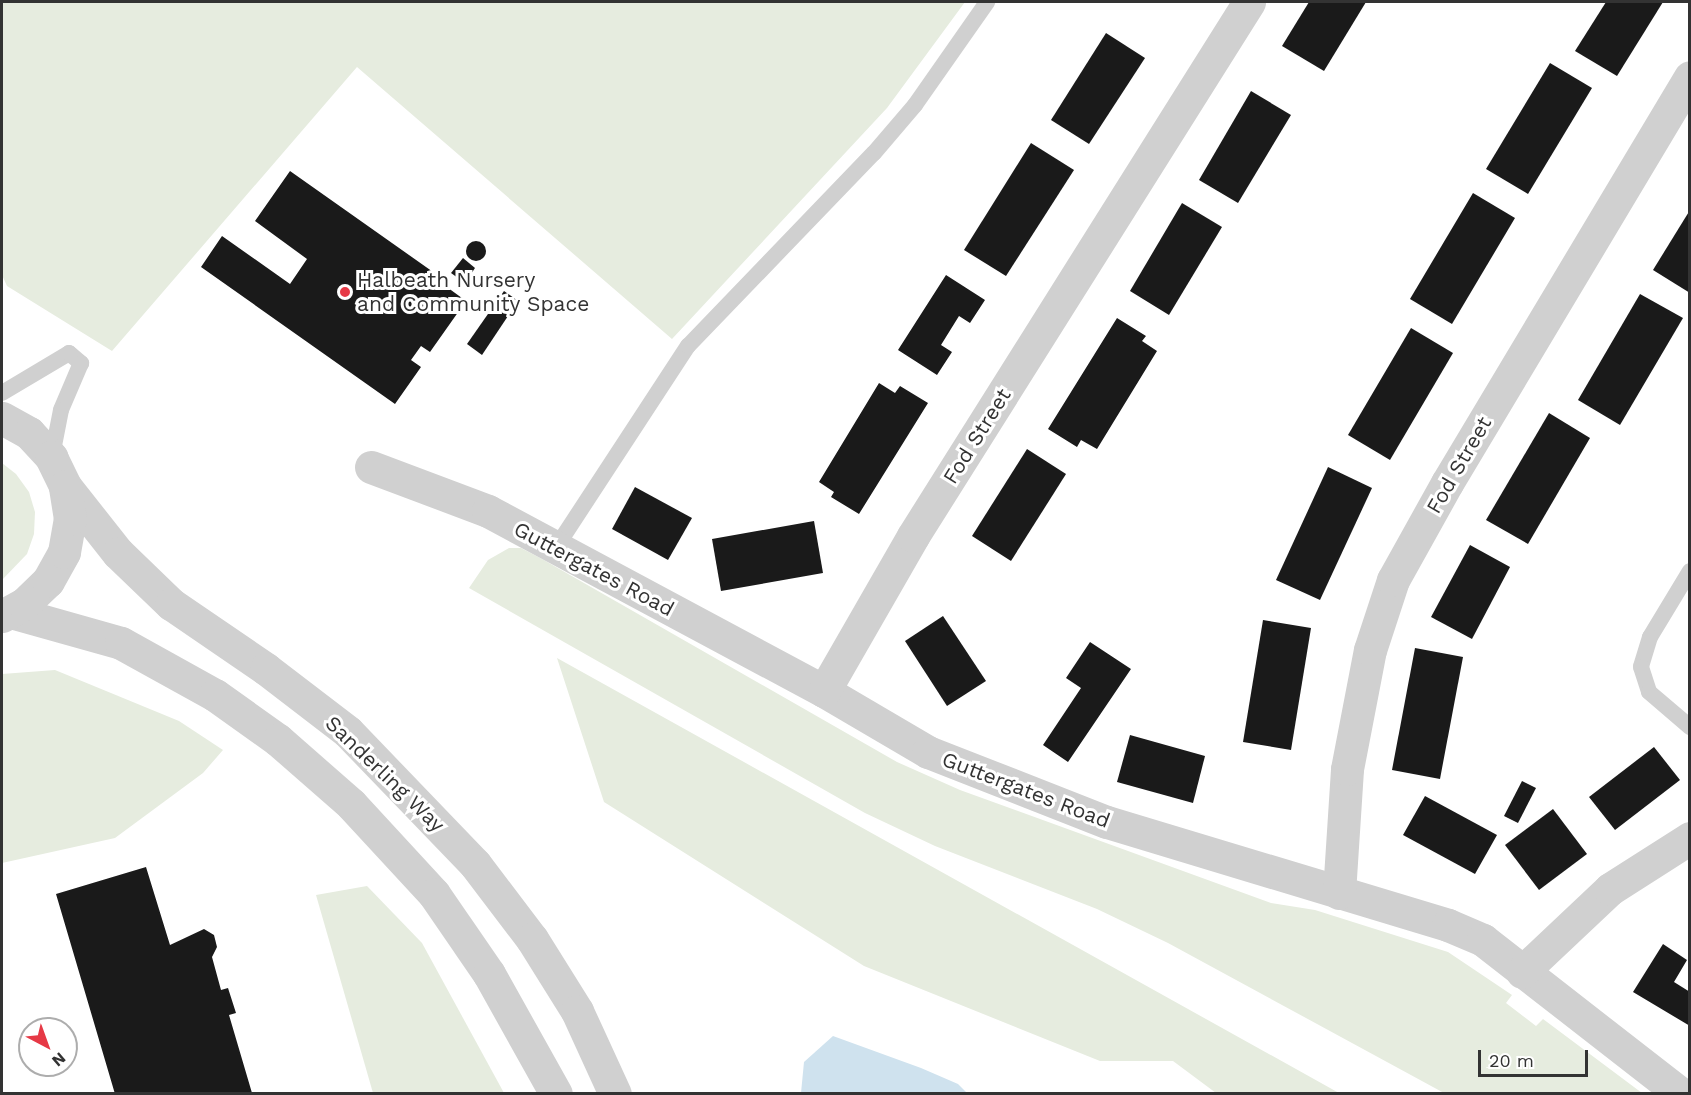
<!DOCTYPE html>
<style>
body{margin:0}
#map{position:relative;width:1691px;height:1095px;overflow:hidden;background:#fff;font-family:"Work Sans",sans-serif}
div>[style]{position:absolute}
.green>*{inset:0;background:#e6ecdf}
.water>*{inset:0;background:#cfe2ee}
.building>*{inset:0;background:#1a1a1a}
.round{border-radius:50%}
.service>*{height:16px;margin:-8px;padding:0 8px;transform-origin:8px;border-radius:8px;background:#d0d0d0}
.minor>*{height:33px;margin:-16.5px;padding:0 16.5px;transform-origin:16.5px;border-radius:16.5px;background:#d0d0d0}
.tertiary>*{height:33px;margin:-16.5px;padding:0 16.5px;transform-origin:16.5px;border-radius:16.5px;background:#d0d0d0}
.dots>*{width:16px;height:16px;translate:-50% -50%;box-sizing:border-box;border:3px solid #fff;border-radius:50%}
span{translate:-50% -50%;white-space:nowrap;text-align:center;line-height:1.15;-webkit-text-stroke:6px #fff;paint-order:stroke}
.poi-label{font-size:21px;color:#333}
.left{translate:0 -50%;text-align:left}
.street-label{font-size:21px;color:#333}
.frame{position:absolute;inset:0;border:3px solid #333;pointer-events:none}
.north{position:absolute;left:18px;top:1017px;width:60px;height:60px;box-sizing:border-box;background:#fff;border:2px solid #adadad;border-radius:50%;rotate:139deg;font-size:16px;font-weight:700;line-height:24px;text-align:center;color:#333}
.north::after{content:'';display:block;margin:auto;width:21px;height:27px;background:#e63946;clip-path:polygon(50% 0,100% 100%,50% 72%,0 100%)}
.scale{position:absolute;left:1478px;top:1050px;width:110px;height:27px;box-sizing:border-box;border:3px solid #333;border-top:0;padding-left:8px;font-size:18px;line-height:21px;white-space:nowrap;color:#333;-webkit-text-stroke:4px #fff;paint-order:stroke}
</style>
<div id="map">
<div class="green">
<i style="clip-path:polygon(2px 2px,965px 2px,887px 108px,672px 339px,357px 67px,112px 351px,7px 286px,2px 275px)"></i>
<i style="clip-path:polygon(2px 463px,16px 474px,29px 492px,35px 512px,34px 534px,27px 554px,2px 580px)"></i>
<i style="clip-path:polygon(509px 548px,521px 548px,542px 559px,897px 762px,960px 790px,1271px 903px,1315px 910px,1448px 952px,1512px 995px,1506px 1003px,1536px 1026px,1543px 1019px,1642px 1093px,1444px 1093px,1168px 943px,1097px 909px,935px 846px,865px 813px,469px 588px,488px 560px)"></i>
<i style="clip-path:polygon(557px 658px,1339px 1093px,1216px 1093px,1173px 1061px,1100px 1061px,864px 966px,604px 802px)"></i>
<i style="clip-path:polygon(55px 670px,179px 721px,223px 750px,203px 773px,115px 838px,2px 863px,2px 674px)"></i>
<i style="clip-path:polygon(367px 886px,422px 943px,504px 1093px,373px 1093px,316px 895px)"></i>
</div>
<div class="water">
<i style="clip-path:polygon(833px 1036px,921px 1068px,958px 1084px,967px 1093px,801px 1093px,804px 1062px)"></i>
</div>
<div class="building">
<i style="clip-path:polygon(1309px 2px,1366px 2px,1324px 71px,1282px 46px)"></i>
<i style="clip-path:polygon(1606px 2px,1663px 2px,1617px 76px,1575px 51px)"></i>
<i style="clip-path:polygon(1106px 33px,1145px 58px,1089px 144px,1051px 120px)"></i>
<i style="clip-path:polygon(1550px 63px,1592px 88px,1528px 194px,1486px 169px)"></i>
<i style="clip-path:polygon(1251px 91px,1291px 115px,1238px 203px,1199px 180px)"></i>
<i style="clip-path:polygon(1031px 143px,1074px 170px,1006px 276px,964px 250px)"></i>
<i style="clip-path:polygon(290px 171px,443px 279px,440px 282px,466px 301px,430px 352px,421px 346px,411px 360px,421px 367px,395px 404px,201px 267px,222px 236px,290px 284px,307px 259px,255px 221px)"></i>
<i style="clip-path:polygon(1473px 193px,1515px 218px,1452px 324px,1410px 299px)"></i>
<i style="clip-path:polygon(1182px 203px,1222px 227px,1169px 315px,1130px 291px)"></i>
<i style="clip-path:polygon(1690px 210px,1690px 293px,1653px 270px)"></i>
<i class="round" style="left:466px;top:241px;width:20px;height:20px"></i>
<i style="clip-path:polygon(463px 258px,475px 268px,465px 283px,451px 273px)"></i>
<i style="clip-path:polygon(946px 275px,985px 300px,970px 323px,959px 316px,941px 345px,952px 352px,937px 375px,898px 350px)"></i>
<i style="clip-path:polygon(504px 291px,518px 301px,482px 355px,467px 344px)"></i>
<i style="clip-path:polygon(1640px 294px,1683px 318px,1620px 425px,1578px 400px)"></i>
<i style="clip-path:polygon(1117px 318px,1146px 336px,1142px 341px,1157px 351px,1097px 449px,1081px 440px,1077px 447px,1048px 429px)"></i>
<i style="clip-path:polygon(1411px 328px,1453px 353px,1390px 460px,1348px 435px)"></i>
<i style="clip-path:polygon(879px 383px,895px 393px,900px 386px,928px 403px,859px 514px,831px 497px,834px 492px,819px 482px)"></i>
<i style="clip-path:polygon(1549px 413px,1590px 438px,1528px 544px,1486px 520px)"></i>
<i style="clip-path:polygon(1027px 449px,1066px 474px,1011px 561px,972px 536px)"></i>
<i style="clip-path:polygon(1328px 467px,1372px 488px,1320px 600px,1276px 580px)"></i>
<i style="clip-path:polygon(635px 487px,692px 518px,668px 560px,612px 529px)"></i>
<i style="clip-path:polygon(814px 521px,823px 573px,721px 591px,712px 539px)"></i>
<i style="clip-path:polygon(1470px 545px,1510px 567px,1472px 639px,1431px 617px)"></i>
<i style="clip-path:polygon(943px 616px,986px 681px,947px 706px,905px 641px)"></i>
<i style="clip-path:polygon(1263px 620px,1311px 628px,1291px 750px,1243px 742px)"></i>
<i style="clip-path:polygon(1090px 642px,1131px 669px,1068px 762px,1043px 745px,1081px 688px,1066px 678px)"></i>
<i style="clip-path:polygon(1415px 648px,1463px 657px,1440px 779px,1392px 770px)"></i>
<i style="clip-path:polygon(1130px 735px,1205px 756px,1193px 803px,1117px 782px)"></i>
<i style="clip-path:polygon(1654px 747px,1680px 780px,1615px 830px,1589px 797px)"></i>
<i style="clip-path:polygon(1522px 781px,1536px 788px,1518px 823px,1504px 816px)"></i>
<i style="clip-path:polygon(1425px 796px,1497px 835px,1475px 874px,1403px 835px)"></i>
<i style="clip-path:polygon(1553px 809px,1587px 854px,1539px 890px,1505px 845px)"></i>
<i style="clip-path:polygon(146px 867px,170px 945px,204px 929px,214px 935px,217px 947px,212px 957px,221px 990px,228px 988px,236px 1013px,229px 1015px,252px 1093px,115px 1094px,56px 894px)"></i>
<i style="clip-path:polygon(1663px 944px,1687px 960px,1674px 982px,1690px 992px,1690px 1026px,1633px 992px)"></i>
</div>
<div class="service">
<i style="left:2px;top:393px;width:78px;rotate:-30.8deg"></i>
<i style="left:69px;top:353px;width:16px;rotate:40deg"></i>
<i style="left:81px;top:363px;width:51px;rotate:113.1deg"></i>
<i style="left:61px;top:410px;width:47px;rotate:101.1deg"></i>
<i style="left:555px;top:549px;width:243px;rotate:-56.8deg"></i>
<i style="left:688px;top:346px;width:268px;rotate:-46.1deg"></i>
<i style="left:874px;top:153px;width:63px;rotate:-49.5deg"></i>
<i style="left:915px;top:105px;width:126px;rotate:-55deg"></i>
<i style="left:1690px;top:571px;width:77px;rotate:121.2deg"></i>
<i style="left:1650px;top:637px;width:31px;rotate:107deg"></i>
<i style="left:1641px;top:667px;width:26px;rotate:72deg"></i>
<i style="left:1649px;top:692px;width:54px;rotate:40.5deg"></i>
</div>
<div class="minor">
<i style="left:371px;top:467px;width:125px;rotate:20.6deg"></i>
<i style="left:488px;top:511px;width:381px;rotate:28.2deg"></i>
<i style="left:824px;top:691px;width:121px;rotate:30.4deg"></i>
<i style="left:928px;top:752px;width:192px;rotate:21.4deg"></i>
<i style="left:1107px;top:822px;width:356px;rotate:16.8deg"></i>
<i style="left:1448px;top:925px;width:38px;rotate:23deg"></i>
<i style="left:1483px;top:940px;width:251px;rotate:37.9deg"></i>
<i style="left:824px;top:691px;width:179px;rotate:-60.1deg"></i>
<i style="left:913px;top:536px;width:631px;rotate:-57.82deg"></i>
<i style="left:1339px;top:893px;width:124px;rotate:-86.3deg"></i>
<i style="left:1347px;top:769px;width:121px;rotate:-79.1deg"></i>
<i style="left:1370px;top:650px;width:74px;rotate:-71.8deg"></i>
<i style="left:1393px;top:580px;width:111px;rotate:-60.9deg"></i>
<i style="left:1447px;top:483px;width:473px;rotate:-59.1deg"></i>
<i style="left:1522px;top:972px;width:121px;rotate:-43.3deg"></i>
<i style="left:1610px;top:889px;width:95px;rotate:-32.5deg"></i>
</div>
<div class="tertiary">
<i style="left:2px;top:418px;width:31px;rotate:29deg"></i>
<i style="left:29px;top:433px;width:33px;rotate:47deg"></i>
<i style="left:51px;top:457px;width:32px;rotate:64deg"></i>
<i style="left:65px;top:486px;width:85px;rotate:51.7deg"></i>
<i style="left:118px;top:553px;width:74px;rotate:43.9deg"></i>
<i style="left:171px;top:604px;width:115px;rotate:34.4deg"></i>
<i style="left:266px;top:669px;width:103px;rotate:37.5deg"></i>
<i style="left:348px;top:732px;width:183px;rotate:46.1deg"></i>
<i style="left:475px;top:864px;width:94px;rotate:52.8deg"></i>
<i style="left:532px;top:939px;width:85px;rotate:58deg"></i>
<i style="left:577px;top:1011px;width:91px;rotate:65.4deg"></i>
<i style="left:11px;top:612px;width:114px;rotate:15.7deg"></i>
<i style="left:121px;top:643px;width:107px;rotate:29deg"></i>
<i style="left:215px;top:695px;width:77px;rotate:35.5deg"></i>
<i style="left:278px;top:740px;width:97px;rotate:41.2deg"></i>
<i style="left:351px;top:804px;width:122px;rotate:47.3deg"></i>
<i style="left:434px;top:894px;width:97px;rotate:55.5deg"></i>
<i style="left:489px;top:974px;width:137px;rotate:60.8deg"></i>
<i style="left:2px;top:616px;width:25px;rotate:-29deg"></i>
<i style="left:24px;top:604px;width:33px;rotate:-44deg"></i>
<i style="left:48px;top:581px;width:33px;rotate:-61deg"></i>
<i style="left:64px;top:552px;width:34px;rotate:-80deg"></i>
<i style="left:70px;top:519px;width:33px;rotate:-99deg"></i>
</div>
<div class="dots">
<i style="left:345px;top:292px;background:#e63946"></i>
</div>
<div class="poi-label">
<span class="left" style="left:357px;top:292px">Halbeath Nursery<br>and Community Space</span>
</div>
<div class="street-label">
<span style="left:977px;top:436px;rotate:-58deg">Fod Street</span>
<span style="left:1459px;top:465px;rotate:-60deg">Fod Street</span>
<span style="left:594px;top:569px;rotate:28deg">Guttergates Road</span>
<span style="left:385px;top:774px;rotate:44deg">Sanderling Way</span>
<span style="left:1026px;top:790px;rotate:21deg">Guttergates Road</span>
</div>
<div class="frame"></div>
<div class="north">N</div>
<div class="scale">20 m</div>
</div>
